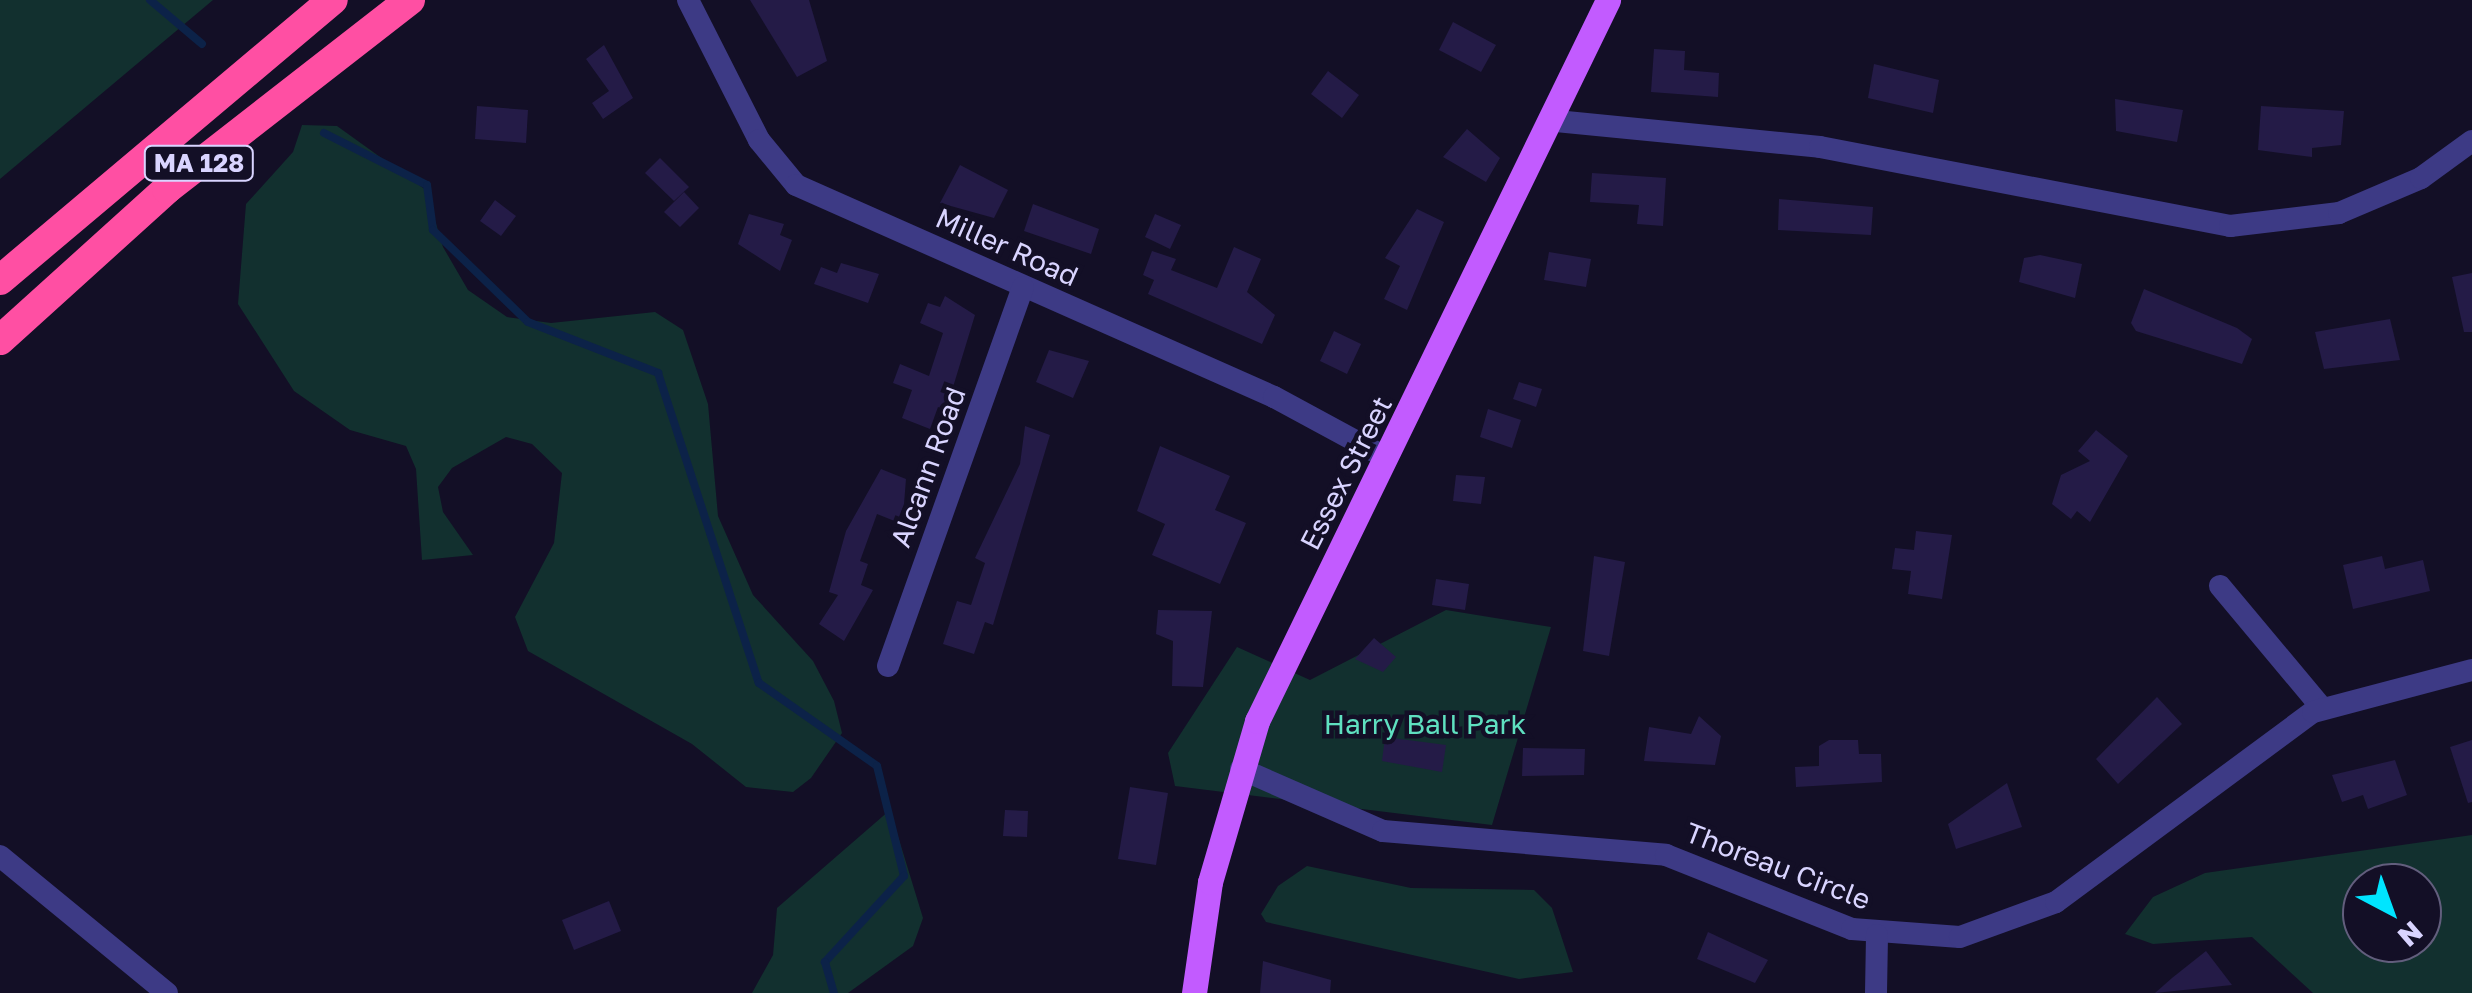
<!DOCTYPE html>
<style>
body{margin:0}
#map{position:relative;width:2472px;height:993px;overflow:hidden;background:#130f26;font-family:"Golos Text",sans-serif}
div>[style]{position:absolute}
.green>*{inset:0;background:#12302f}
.stream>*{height:8px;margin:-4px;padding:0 4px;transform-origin:4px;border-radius:4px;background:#0c2248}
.building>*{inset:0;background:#241b47}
.minor>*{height:22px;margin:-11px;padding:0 11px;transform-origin:11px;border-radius:11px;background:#3d3a85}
.major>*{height:25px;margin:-12.5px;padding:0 12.5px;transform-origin:12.5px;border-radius:12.5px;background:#c25bff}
.highway>*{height:30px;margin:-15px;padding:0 15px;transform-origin:15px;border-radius:15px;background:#ff4fa3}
span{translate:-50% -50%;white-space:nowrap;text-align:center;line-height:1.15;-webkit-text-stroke:9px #130f26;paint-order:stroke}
.shield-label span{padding:2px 8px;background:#130f26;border:2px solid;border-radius:8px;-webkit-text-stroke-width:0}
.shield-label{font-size:25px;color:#d9d4ff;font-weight:700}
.street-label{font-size:28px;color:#d9d4ff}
.park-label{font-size:28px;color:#5fe0c0}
.north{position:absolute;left:2342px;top:863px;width:100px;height:100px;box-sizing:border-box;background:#130f26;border:2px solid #625e7d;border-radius:50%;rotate:139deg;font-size:28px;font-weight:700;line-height:40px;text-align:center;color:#d9d4ff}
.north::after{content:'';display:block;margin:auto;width:35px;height:45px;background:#00e5ff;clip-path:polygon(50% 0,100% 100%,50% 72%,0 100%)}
</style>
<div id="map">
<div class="green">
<i style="clip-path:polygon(0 0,213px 0,0 179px)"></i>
<i style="clip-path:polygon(302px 125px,337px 126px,426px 190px,443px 247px,468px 290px,507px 317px,551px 323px,655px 312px,683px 330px,708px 404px,718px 516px,753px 595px,813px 661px,834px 701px,842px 733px,811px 778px,793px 792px,746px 787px,692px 744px,528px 651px,515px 617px,554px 543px,562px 473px,532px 444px,506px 437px,452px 468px,438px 487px,443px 512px,473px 555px,422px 560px,416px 469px,406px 446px,350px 430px,294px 391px,238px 304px,246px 204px,293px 152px)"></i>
<i style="clip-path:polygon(1446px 610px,1551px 627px,1492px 825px,1175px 786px,1168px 753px,1237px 647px,1310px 680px)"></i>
<i style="clip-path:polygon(890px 810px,923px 918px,913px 946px,848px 993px,752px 993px,773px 955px,777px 908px)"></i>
<i style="clip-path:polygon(evenodd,2472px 835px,2472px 993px,2313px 993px,2252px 937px,2153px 944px,2125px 934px,2153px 897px,2205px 873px,2472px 835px,2362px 883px,2422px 883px,2422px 943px,2362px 943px,2362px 883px)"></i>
<i style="clip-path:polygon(1307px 866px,1411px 888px,1534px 890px,1552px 908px,1573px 972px,1519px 979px,1266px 922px,1261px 914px,1278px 886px)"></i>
</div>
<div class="stream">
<i style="left:150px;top:0;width:68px;rotate:40.2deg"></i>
<i style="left:324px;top:133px;width:115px;rotate:26.8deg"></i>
<i style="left:427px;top:185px;width:45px;rotate:82.4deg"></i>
<i style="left:433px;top:230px;width:132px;rotate:44.1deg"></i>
<i style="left:528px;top:322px;width:140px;rotate:21.4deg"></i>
<i style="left:658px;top:373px;width:326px;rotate:72deg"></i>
<i style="left:759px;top:683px;width:144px;rotate:35.1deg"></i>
<i style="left:877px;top:766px;width:113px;rotate:76.2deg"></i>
<i style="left:904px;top:876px;width:117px;rotate:132.6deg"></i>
<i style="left:825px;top:962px;width:32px;rotate:74deg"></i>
</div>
<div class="building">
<i style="clip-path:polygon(750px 0,809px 0,827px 61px,797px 77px)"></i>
<i style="clip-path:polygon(1453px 22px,1496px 45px,1481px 72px,1439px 50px)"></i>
<i style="clip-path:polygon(604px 45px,633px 98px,603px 119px,592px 103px,609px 91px,586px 59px)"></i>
<i style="clip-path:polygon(1654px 49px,1685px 51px,1684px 70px,1719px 73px,1718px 97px,1651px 92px)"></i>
<i style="clip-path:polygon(1874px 64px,1939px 80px,1933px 113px,1868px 98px)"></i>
<i style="clip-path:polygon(1328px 71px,1359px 95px,1342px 118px,1311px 94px)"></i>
<i style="clip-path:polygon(2115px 99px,2183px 110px,2177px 142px,2116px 131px)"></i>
<i style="clip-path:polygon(477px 106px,528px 110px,526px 143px,475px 139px)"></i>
<i style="clip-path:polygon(2261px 106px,2344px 111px,2341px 145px,2312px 148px,2312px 157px,2258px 150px)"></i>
<i style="clip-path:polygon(1467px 129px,1500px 158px,1486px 182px,1443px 157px)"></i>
<i style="clip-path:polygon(660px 158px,689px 187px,674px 201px,645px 173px)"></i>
<i style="clip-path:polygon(960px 165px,1008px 190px,994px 218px,940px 203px)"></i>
<i style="clip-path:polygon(1592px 173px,1666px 178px,1663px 226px,1637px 224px,1639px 205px,1590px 202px)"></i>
<i style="clip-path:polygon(684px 192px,699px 208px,680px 227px,664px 212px)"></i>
<i style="clip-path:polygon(1779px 199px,1873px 207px,1871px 235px,1778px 230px)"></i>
<i style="clip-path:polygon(495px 200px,516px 216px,501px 236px,480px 221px)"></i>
<i style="clip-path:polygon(1033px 204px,1099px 229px,1091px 254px,1024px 231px)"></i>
<i style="clip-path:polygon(1417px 209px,1444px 222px,1407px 310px,1384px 299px,1400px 266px,1385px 258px)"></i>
<i style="clip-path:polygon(749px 214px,784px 224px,780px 235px,792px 240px,780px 271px,738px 244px)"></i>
<i style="clip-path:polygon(1155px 214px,1181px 225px,1170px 249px,1145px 237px)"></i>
<i style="clip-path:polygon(1234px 247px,1261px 259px,1247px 292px,1275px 315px,1262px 344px,1148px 294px,1154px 280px,1143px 275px,1152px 251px,1176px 259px,1171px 270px,1217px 288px)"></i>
<i style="clip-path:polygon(1549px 252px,1591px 259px,1586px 287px,1544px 280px)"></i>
<i style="clip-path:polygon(2040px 255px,2082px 264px,2075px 298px,2019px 282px,2024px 258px)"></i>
<i style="clip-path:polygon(841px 263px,879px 274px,868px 303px,814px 284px,821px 267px,837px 273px)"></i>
<i style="clip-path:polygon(2472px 273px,2472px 332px,2464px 332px,2452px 277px)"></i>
<i style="clip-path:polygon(2144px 289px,2237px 328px,2252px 339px,2242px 364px,2136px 331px,2131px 323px)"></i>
<i style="clip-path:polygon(945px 296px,975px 315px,946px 410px,938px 407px,930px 429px,902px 418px,912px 390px,893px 383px,900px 364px,929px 376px,943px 333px,920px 323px,928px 303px,940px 307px)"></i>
<i style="clip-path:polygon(2390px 319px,2400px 360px,2324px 369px,2315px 332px)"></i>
<i style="clip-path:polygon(1334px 331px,1361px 344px,1347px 374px,1320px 361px)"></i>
<i style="clip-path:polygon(1049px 350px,1089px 361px,1073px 398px,1036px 382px)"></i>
<i style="clip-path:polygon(1519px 382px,1542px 389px,1536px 407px,1513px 399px)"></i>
<i style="clip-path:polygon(1488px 409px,1521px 420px,1512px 448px,1480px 437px)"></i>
<i style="clip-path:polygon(1025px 426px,1050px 435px,993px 625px,985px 622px,974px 654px,943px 644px,957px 601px,971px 605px,985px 563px,975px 558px,1020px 464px)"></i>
<i style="clip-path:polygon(2096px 430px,2128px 456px,2090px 522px,2077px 511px,2071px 519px,2052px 504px,2061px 475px,2090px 461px,2078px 451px)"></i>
<i style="clip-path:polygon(1160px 446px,1230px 476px,1215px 510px,1246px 523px,1220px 584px,1152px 555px,1165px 524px,1137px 511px)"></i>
<i style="clip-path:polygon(881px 469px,906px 479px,904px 504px,897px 522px,877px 514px,860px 561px,868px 564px,861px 585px,873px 590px,844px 641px,819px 624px,838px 595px,829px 592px,846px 531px)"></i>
<i style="clip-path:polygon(1456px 475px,1485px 477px,1481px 504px,1453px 501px)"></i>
<i style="clip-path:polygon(1916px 531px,1952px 535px,1942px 599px,1908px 594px,1911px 571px,1892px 569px,1895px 548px,1914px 550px)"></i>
<i style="clip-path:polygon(1594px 556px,1625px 562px,1609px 656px,1583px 651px)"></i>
<i style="clip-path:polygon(2382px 556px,2385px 569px,2423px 560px,2430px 591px,2353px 609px,2343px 565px)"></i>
<i style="clip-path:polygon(1436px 579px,1469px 584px,1465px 610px,1432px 605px)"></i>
<i style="clip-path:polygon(1158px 610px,1212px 611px,1203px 687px,1172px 686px,1173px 641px,1156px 634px)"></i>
<i style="clip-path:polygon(1374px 638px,1396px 657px,1383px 672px,1355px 659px)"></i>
<i style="clip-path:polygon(2157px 697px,2182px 724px,2118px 784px,2096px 759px)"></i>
<i style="clip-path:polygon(1699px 716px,1721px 736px,1715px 765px,1644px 761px,1649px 727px,1691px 734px)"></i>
<i style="clip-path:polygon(1385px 737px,1446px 745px,1442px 772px,1382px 761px)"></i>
<i style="clip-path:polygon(1829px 740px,1858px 740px,1859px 754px,1881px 754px,1882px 782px,1796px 787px,1795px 767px,1819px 766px,1819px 746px)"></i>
<i style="clip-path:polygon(2472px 740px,2472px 802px,2468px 803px,2450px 747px)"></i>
<i style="clip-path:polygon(1523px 748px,1585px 749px,1584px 775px,1522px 776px)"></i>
<i style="clip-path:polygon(2395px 760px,2407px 795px,2368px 809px,2363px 795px,2342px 802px,2332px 775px)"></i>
<i style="clip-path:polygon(2007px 783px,2022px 827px,1956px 849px,1948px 824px)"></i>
<i style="clip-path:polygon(1130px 787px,1168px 793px,1156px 865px,1118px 859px)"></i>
<i style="clip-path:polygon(1005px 810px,1028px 811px,1027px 837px,1003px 836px)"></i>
<i style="clip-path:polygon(609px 901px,621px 931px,574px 950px,562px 920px)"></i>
<i style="clip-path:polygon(1708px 932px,1768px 960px,1755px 983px,1697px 959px)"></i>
<i style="clip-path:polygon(2206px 951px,2232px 985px,2155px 993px,2172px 978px)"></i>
<i style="clip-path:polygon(1263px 961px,1331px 980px,1330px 993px,1260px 993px)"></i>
</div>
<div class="minor">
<i style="left:688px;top:0;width:157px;rotate:63.1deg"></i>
<i style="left:759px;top:140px;width:58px;rotate:50.6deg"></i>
<i style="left:796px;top:185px;width:523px;rotate:23.92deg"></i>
<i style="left:1274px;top:397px;width:128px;rotate:28.4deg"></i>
<i style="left:1556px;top:121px;width:265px;rotate:5.6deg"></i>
<i style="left:1820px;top:147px;width:418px;rotate:10.9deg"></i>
<i style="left:2230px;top:226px;width:110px;rotate:-6.8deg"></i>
<i style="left:2339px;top:213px;width:89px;rotate:-23.1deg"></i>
<i style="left:2421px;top:178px;width:63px;rotate:-36deg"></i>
<i style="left:2220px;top:586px;width:159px;rotate:50.1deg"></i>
<i style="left:888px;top:666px;width:402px;rotate:-70.4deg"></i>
<i style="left:1241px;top:769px;width:155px;rotate:23.6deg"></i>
<i style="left:1383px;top:831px;width:284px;rotate:4.8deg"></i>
<i style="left:1666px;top:855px;width:200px;rotate:21.7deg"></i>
<i style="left:1852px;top:929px;width:108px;rotate:4.2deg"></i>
<i style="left:1960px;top:937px;width:102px;rotate:-20deg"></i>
<i style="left:2056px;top:902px;width:320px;rotate:-36.5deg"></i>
<i style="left:2313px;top:712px;width:164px;rotate:-14.8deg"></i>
<i style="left:0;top:856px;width:216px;rotate:39.4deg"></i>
<i style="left:1876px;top:993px;width:58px;rotate:-89deg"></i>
</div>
<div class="major">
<i style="left:1194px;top:993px;width:112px;rotate:-81.8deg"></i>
<i style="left:1210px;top:882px;width:168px;rotate:-73.7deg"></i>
<i style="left:1257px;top:721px;width:802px;rotate:-64.04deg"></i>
</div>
<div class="highway">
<i style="left:0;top:280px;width:435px;rotate:-40.1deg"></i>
<i style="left:0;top:340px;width:225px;rotate:-42.1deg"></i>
<i style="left:167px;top:189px;width:308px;rotate:-37.9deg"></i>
</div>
<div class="shield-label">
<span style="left:199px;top:163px">MA 128</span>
</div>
<div class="street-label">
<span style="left:1007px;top:247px;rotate:24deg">Miller Road</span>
<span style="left:928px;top:467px;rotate:-70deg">Alcann Road</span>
<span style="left:1346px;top:473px;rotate:-63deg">Essex Street</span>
<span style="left:1778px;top:866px;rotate:21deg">Thoreau Circle</span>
</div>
<div class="park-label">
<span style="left:1425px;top:724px">Harry Ball Park</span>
</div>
<div class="north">N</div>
</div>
